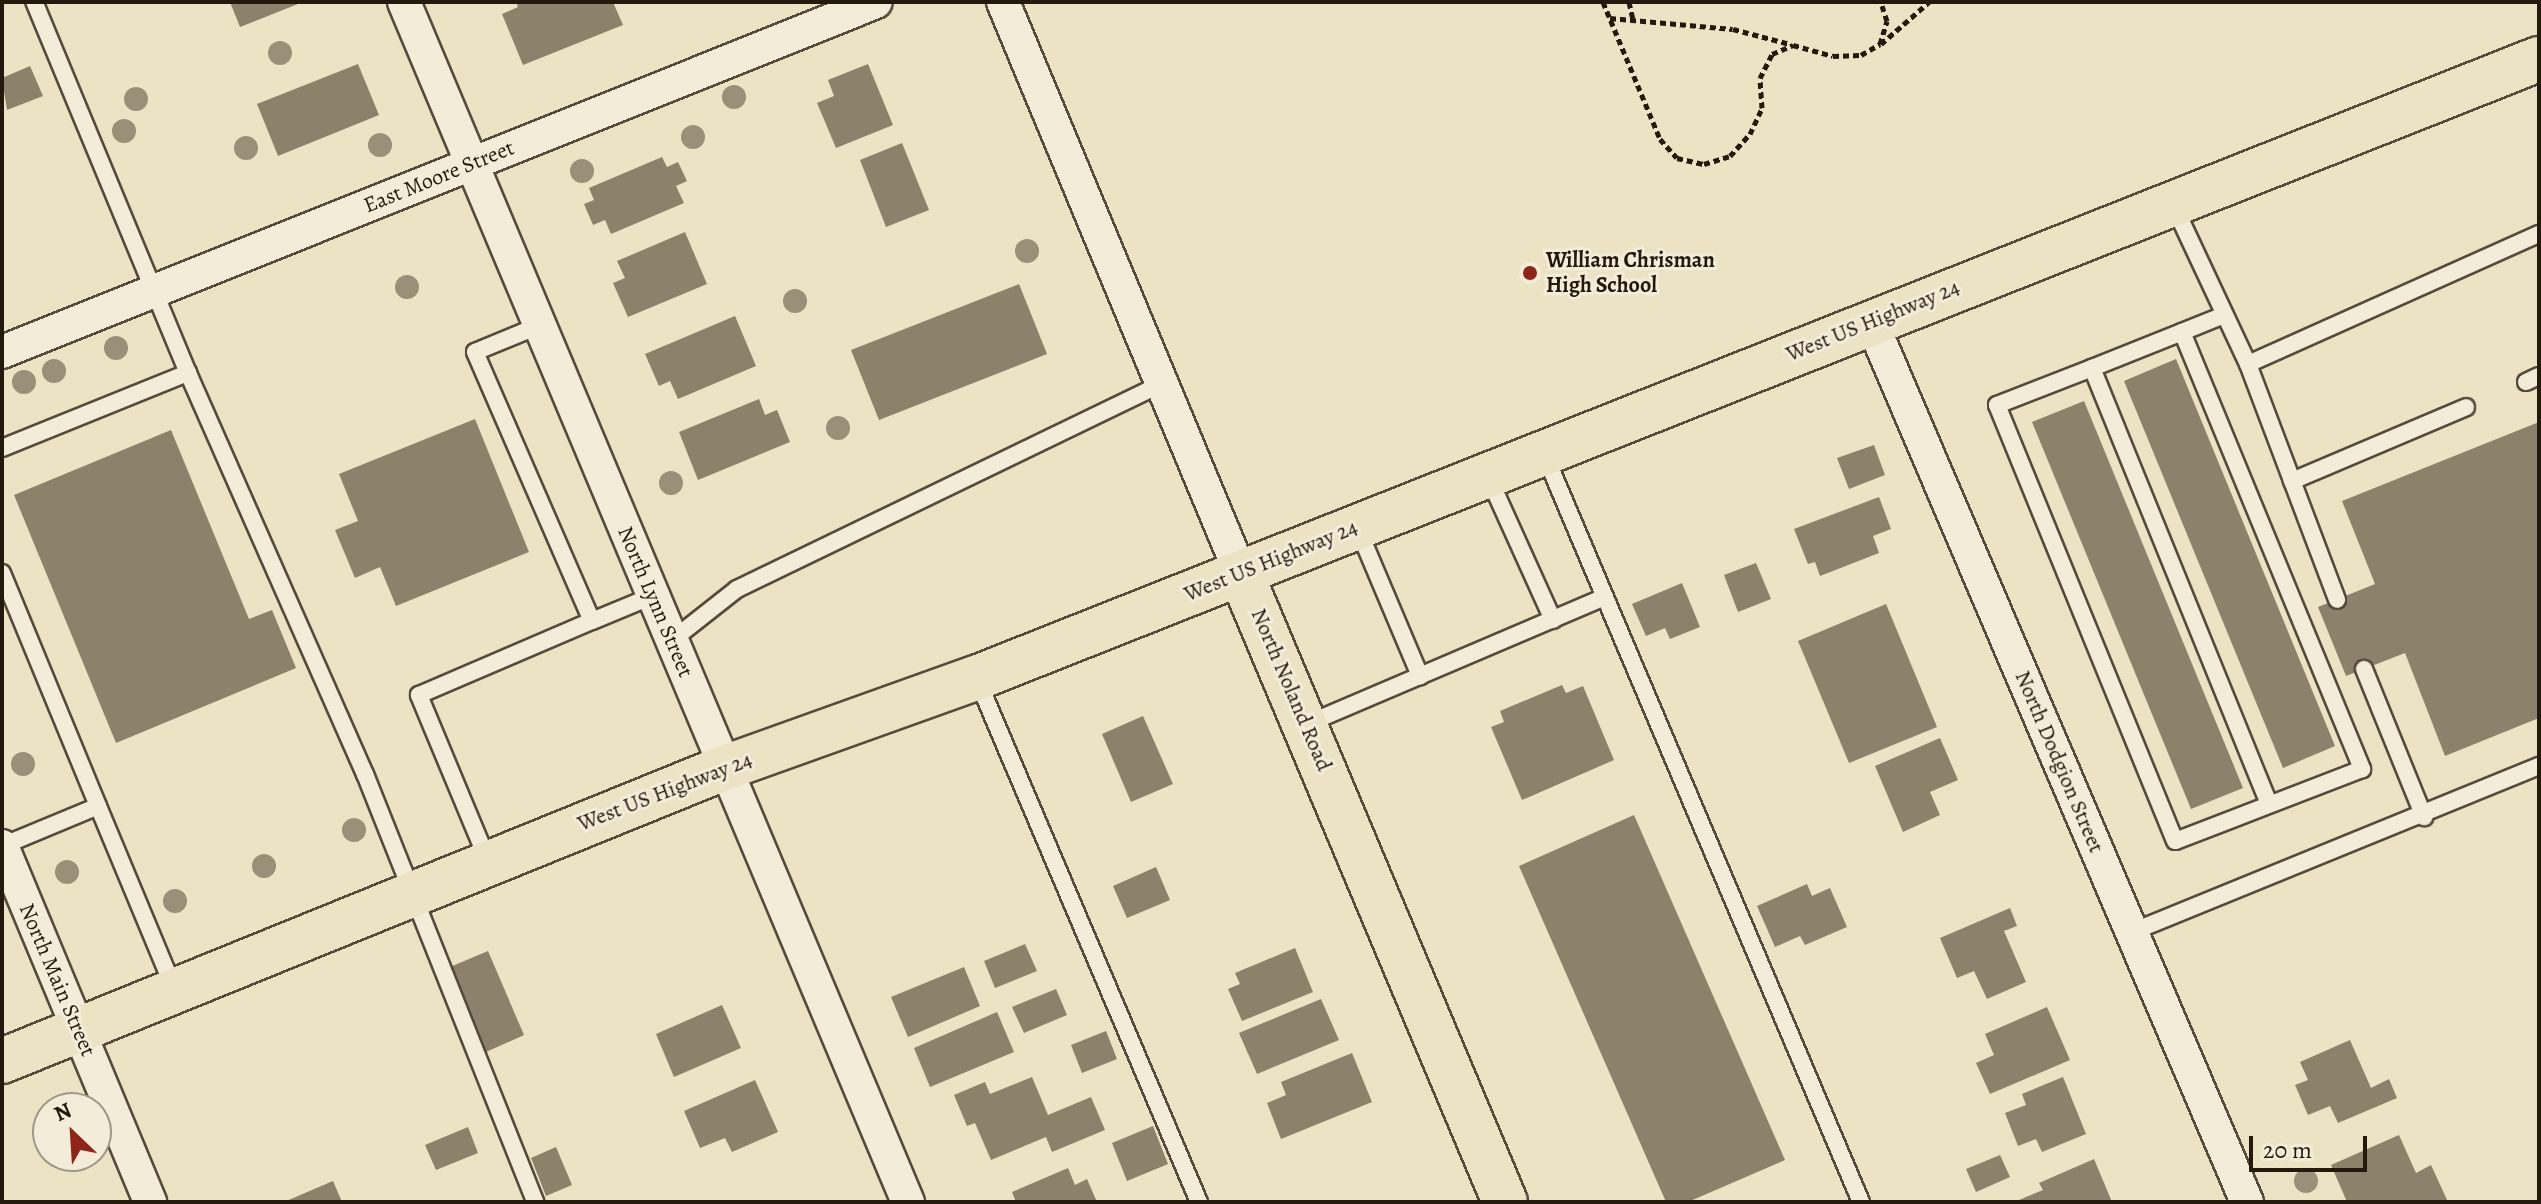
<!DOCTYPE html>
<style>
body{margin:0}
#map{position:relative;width:2541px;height:1204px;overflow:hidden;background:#ece2c4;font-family:Alegreya,serif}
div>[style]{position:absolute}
.building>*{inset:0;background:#8c826c}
.path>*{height:5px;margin-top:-2.5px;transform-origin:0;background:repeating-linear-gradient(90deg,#24190d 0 6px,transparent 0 10px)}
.roads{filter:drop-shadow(2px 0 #564b3b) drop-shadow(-2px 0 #564b3b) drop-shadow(0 2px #564b3b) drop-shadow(0 -2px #564b3b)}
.lane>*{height:16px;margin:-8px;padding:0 8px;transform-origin:8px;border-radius:8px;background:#f3ecd9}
.street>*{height:32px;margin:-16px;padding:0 16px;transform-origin:16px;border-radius:16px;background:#f3ecd9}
.primary>*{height:44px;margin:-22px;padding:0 22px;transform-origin:22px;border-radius:22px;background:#ece2c4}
.trees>*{width:24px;height:24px;margin:-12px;border-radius:50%;background:#9a8f79}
.dots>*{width:22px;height:22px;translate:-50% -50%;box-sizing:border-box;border:4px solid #f3ecd9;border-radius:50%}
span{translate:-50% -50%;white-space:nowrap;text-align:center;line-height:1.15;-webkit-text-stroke:6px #f3ecd9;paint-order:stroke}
.street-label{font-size:22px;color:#24190d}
.poi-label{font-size:22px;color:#24190d;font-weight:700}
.left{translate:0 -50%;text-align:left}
.frame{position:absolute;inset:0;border:4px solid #24190d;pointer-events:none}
.north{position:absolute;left:32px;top:1092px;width:80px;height:80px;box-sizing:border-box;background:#f3ecd9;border:2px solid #a09887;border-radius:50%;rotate:335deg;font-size:22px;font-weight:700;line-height:32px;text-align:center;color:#24190d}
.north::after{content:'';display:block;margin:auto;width:28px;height:36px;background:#8f2418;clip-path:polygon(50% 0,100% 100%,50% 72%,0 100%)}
.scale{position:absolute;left:2249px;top:1136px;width:118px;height:36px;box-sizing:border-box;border:4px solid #24190d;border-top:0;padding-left:10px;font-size:24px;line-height:28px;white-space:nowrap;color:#24190d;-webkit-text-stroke:6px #f3ecd9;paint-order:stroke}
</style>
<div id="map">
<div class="building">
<i style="clip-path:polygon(230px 2px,303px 2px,240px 27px)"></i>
<i style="clip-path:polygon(516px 2px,613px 2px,623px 25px,523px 65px,502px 14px,518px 7px)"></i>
<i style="clip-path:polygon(358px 64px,379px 115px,278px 156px,257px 104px)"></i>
<i style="clip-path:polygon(868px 64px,893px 125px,836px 148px,817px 103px,834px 96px,828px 80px)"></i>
<i style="clip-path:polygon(30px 66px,43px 96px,7px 110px,2px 78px)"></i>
<i style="clip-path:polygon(902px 143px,929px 210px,886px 227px,860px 160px)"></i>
<i style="clip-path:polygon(662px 157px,667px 167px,678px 162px,687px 181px,676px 186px,684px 203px,611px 234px,605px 220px,593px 225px,584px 204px,594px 200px,589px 188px)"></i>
<i style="clip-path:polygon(685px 232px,707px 284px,628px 317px,613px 283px,625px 278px,617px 261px)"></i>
<i style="clip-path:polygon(1019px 284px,1047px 354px,879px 420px,851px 350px)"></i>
<i style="clip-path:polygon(735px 316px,756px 366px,678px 399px,670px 381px,659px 386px,645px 354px)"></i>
<i style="clip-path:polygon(2176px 359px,2335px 746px,2283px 768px,2124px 381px)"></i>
<i style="clip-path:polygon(759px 399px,765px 415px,777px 410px,790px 442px,698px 480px,679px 432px)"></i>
<i style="clip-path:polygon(2084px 401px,2243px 788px,2191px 809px,2032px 422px)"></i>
<i style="clip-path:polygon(475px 419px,529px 552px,396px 606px,380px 567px,355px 578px,335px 530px,358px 521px,339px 474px)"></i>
<i style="clip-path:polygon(2539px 422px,2539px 718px,2445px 756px,2405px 653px,2346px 676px,2318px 607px,2375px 584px,2342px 501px)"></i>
<i style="clip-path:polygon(171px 430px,249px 619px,272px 610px,296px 668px,116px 743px,14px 495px)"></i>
<i style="clip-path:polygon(1874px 445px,1885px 475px,1849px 489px,1837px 458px)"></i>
<i style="clip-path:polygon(1879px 497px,1891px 529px,1873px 536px,1879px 553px,1820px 576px,1815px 562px,1808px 564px,1794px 529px)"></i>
<i style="clip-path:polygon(1756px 563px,1771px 599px,1738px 612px,1724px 575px)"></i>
<i style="clip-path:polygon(1682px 583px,1700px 627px,1670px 639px,1665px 628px,1646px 636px,1632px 604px)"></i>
<i style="clip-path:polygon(1886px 604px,1937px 727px,1849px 763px,1798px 641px)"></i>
<i style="clip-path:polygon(1562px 685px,1566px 693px,1583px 686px,1614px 760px,1522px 800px,1491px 727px,1504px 722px,1500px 711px)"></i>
<i style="clip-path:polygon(1143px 716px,1173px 784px,1131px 802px,1102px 734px)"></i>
<i style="clip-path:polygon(1940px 738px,1958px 780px,1930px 792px,1940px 815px,1903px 832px,1875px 766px)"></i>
<i style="clip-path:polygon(1634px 815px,1785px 1160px,1688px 1202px,1666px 1202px,1519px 866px)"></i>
<i style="clip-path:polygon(1156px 867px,1170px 900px,1127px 918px,1113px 886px)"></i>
<i style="clip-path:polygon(1807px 884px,1812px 896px,1830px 888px,1847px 927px,1805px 945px,1800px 936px,1775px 947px,1757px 906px)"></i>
<i style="clip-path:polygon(2010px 908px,2017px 926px,2004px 931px,2026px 982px,1987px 999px,1974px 971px,1957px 978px,1940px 938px)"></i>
<i style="clip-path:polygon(1025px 944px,1037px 971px,995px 988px,984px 961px)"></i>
<i style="clip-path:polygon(1295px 948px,1313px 992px,1242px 1021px,1228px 989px,1240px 984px,1235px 973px)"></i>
<i style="clip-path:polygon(488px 951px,524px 1035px,486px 1052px,450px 967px)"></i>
<i style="clip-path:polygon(964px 967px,980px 1006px,908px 1037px,891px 997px)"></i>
<i style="clip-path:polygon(1056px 989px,1067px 1015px,1024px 1033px,1012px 1007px)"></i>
<i style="clip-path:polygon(1321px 999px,1339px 1040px,1257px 1074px,1239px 1033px)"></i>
<i style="clip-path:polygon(722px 1005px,741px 1048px,674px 1077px,656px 1034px)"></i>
<i style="clip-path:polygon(2047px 1007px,2070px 1060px,1990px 1094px,1976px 1063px,1994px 1055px,1985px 1034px)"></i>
<i style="clip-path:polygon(997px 1012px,1014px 1052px,930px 1087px,914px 1048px)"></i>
<i style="clip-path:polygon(1106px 1031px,1117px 1059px,1082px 1073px,1071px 1045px)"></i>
<i style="clip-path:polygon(2350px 1040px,2371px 1088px,2389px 1079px,2397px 1098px,2338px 1123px,2330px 1106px,2308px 1115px,2295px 1085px,2308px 1080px,2300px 1062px)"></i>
<i style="clip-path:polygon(1352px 1053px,1372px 1102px,1281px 1139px,1267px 1103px,1286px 1095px,1281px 1082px)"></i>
<i style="clip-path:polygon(1032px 1077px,1048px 1115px,1091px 1097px,1105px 1130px,1052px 1152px,1046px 1137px,991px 1160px,975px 1123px,967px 1126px,954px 1095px,985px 1082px,990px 1094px)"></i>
<i style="clip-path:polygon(2063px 1077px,2086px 1134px,2042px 1152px,2036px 1139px,2018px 1146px,2005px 1113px,2026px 1105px,2022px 1094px)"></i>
<i style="clip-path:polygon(755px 1080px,778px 1132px,732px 1152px,725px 1138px,700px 1148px,684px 1111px)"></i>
<i style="clip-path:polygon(1153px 1126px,1168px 1164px,1127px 1181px,1112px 1143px)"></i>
<i style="clip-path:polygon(468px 1127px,478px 1153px,436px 1170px,425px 1145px)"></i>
<i style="clip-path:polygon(2399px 1135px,2416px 1173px,2431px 1165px,2448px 1202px,2347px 1202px,2331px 1165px)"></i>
<i style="clip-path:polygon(556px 1147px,572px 1185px,546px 1196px,531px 1158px)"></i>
<i style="clip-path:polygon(2000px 1155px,2010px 1177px,1976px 1192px,1966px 1169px)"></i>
<i style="clip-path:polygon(2094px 1159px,2112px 1202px,2014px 1202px,2043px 1190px,2039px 1183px)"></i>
<i style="clip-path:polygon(1068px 1168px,1075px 1185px,1087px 1179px,1097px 1202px,1016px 1202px,1012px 1192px)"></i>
<i style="clip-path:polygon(333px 1181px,342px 1202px,284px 1202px)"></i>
</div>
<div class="path">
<i style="left:1603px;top:2px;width:148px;rotate:67.4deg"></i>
<i style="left:1660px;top:139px;width:25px;rotate:48deg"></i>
<i style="left:1677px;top:158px;width:28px;rotate:13deg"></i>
<i style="left:1704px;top:164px;width:27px;rotate:-17deg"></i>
<i style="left:1730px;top:156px;width:30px;rotate:-48deg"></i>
<i style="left:1750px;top:134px;width:29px;rotate:-65deg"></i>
<i style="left:1762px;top:108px;width:30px;rotate:-94deg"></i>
<i style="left:1760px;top:78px;width:27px;rotate:-63deg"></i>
<i style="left:1772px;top:54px;width:23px;rotate:-23deg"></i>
<i style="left:1793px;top:45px;width:41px;rotate:15.4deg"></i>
<i style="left:1833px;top:56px;width:28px;rotate:-2deg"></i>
<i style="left:1861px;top:55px;width:22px;rotate:-30deg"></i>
<i style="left:1880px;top:44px;width:24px;rotate:-73deg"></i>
<i style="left:1887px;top:21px;width:20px;rotate:-108deg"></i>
<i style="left:1629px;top:2px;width:17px;rotate:77deg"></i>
<i style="left:1610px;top:18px;width:123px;rotate:5.1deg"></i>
<i style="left:1733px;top:29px;width:59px;rotate:14.7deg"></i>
<i style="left:1881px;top:44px;width:64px;rotate:-41.2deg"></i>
</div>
<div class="roads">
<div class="lane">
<i style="left:2174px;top:206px;width:174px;rotate:64.9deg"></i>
<i style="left:2248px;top:364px;width:252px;rotate:69.3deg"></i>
<i style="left:538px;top:326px;width:68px;rotate:157.6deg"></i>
<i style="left:475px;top:352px;width:293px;rotate:66.5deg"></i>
<i style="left:592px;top:621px;width:65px;rotate:-22.6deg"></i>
<i style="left:2182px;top:332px;width:473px;rotate:67.6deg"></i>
<i style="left:2362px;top:769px;width:200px;rotate:158.9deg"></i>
<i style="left:2175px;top:841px;width:471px;rotate:-112.2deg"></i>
<i style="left:1997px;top:405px;width:102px;rotate:-21.3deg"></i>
<i style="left:2092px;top:368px;width:97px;rotate:-21.8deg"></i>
<i style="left:2182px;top:332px;width:45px;rotate:-22deg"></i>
<i style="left:2248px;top:364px;width:319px;rotate:-24.1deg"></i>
<i style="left:2092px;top:368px;width:470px;rotate:67.9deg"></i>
<i style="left:188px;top:373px;width:438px;rotate:66.2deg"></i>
<i style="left:365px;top:774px;width:461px;rotate:68.3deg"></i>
<i style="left:2526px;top:382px;width:14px;rotate:-25deg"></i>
<i style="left:2px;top:448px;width:201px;rotate:-22deg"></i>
<i style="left:188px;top:373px;width:402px;rotate:-112.5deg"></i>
<i style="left:1544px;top:453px;width:813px;rotate:67.06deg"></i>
<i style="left:1488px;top:476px;width:158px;rotate:65.7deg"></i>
<i style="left:2292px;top:481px;width:189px;rotate:-23deg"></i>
<i style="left:1358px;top:529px;width:160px;rotate:67.1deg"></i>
<i style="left:2px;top:573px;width:252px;rotate:67.6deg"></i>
<i style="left:671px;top:641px;width:84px;rotate:-38.2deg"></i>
<i style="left:737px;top:589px;width:472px;rotate:-25.8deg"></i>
<i style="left:2364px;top:669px;width:160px;rotate:67.9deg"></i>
<i style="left:977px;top:679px;width:568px;rotate:67deg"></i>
<i style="left:1307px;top:724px;width:324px;rotate:-23.1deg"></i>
<i style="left:2px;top:846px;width:104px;rotate:-22.6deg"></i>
<i style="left:98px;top:806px;width:198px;rotate:67.4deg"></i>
<i style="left:488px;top:861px;width:180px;rotate:-112.6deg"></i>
<i style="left:419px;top:695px;width:188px;rotate:-23.2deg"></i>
<i style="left:2132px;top:932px;width:440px;rotate:-22.2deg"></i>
</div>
<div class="street">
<i style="left:404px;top:2px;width:1302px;rotate:67.22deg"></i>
<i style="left:1003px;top:2px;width:620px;rotate:67.41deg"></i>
<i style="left:1871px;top:321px;width:958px;rotate:66.89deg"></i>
<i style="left:2px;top:352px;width:941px;rotate:-21.82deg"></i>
<i style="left:2px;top:846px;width:386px;rotate:67.4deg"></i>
</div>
<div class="primary">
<i style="left:1241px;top:574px;width:681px;rotate:67.2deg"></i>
<i style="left:2px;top:1061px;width:779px;rotate:-22.09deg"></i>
<i style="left:724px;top:768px;width:268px;rotate:-19.7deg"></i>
<i style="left:976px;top:678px;width:1681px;rotate:-21.61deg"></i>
</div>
</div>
<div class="trees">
<i style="left:280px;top:53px"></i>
<i style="left:734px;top:97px"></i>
<i style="left:136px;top:99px"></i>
<i style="left:124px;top:131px"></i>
<i style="left:693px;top:137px"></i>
<i style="left:380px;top:145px"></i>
<i style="left:246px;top:148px"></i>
<i style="left:582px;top:171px"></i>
<i style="left:1027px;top:251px"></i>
<i style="left:407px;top:287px"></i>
<i style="left:795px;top:301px"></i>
<i style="left:116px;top:348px"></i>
<i style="left:54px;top:371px"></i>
<i style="left:24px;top:382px"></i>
<i style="left:838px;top:428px"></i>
<i style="left:671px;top:483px"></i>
<i style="left:23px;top:764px"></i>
<i style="left:354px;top:830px"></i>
<i style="left:264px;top:866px"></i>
<i style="left:67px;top:872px"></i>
<i style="left:175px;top:901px"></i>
<i style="left:2306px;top:1181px"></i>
</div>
<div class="dots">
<i style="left:1530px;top:273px;background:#8f2418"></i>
</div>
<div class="street-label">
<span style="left:439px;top:177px;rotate:-22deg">East Moore Street</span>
<span style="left:1873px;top:321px;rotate:-22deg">West US Highway 24</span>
<span style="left:1271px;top:561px;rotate:-22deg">West US Highway 24</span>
<span style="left:655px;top:602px;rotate:67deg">North Lynn Street</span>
<span style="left:1291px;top:690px;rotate:67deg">North Noland Road</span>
<span style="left:2059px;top:762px;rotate:67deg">North Dodgion Street</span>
<span style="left:665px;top:792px;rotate:-21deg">West US Highway 24</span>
<span style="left:57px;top:980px;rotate:67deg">North Main Street</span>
</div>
<div class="poi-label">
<span class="left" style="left:1546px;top:273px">William Chrisman<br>High School</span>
</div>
<div class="frame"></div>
<div class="north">N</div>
<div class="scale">20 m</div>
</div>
